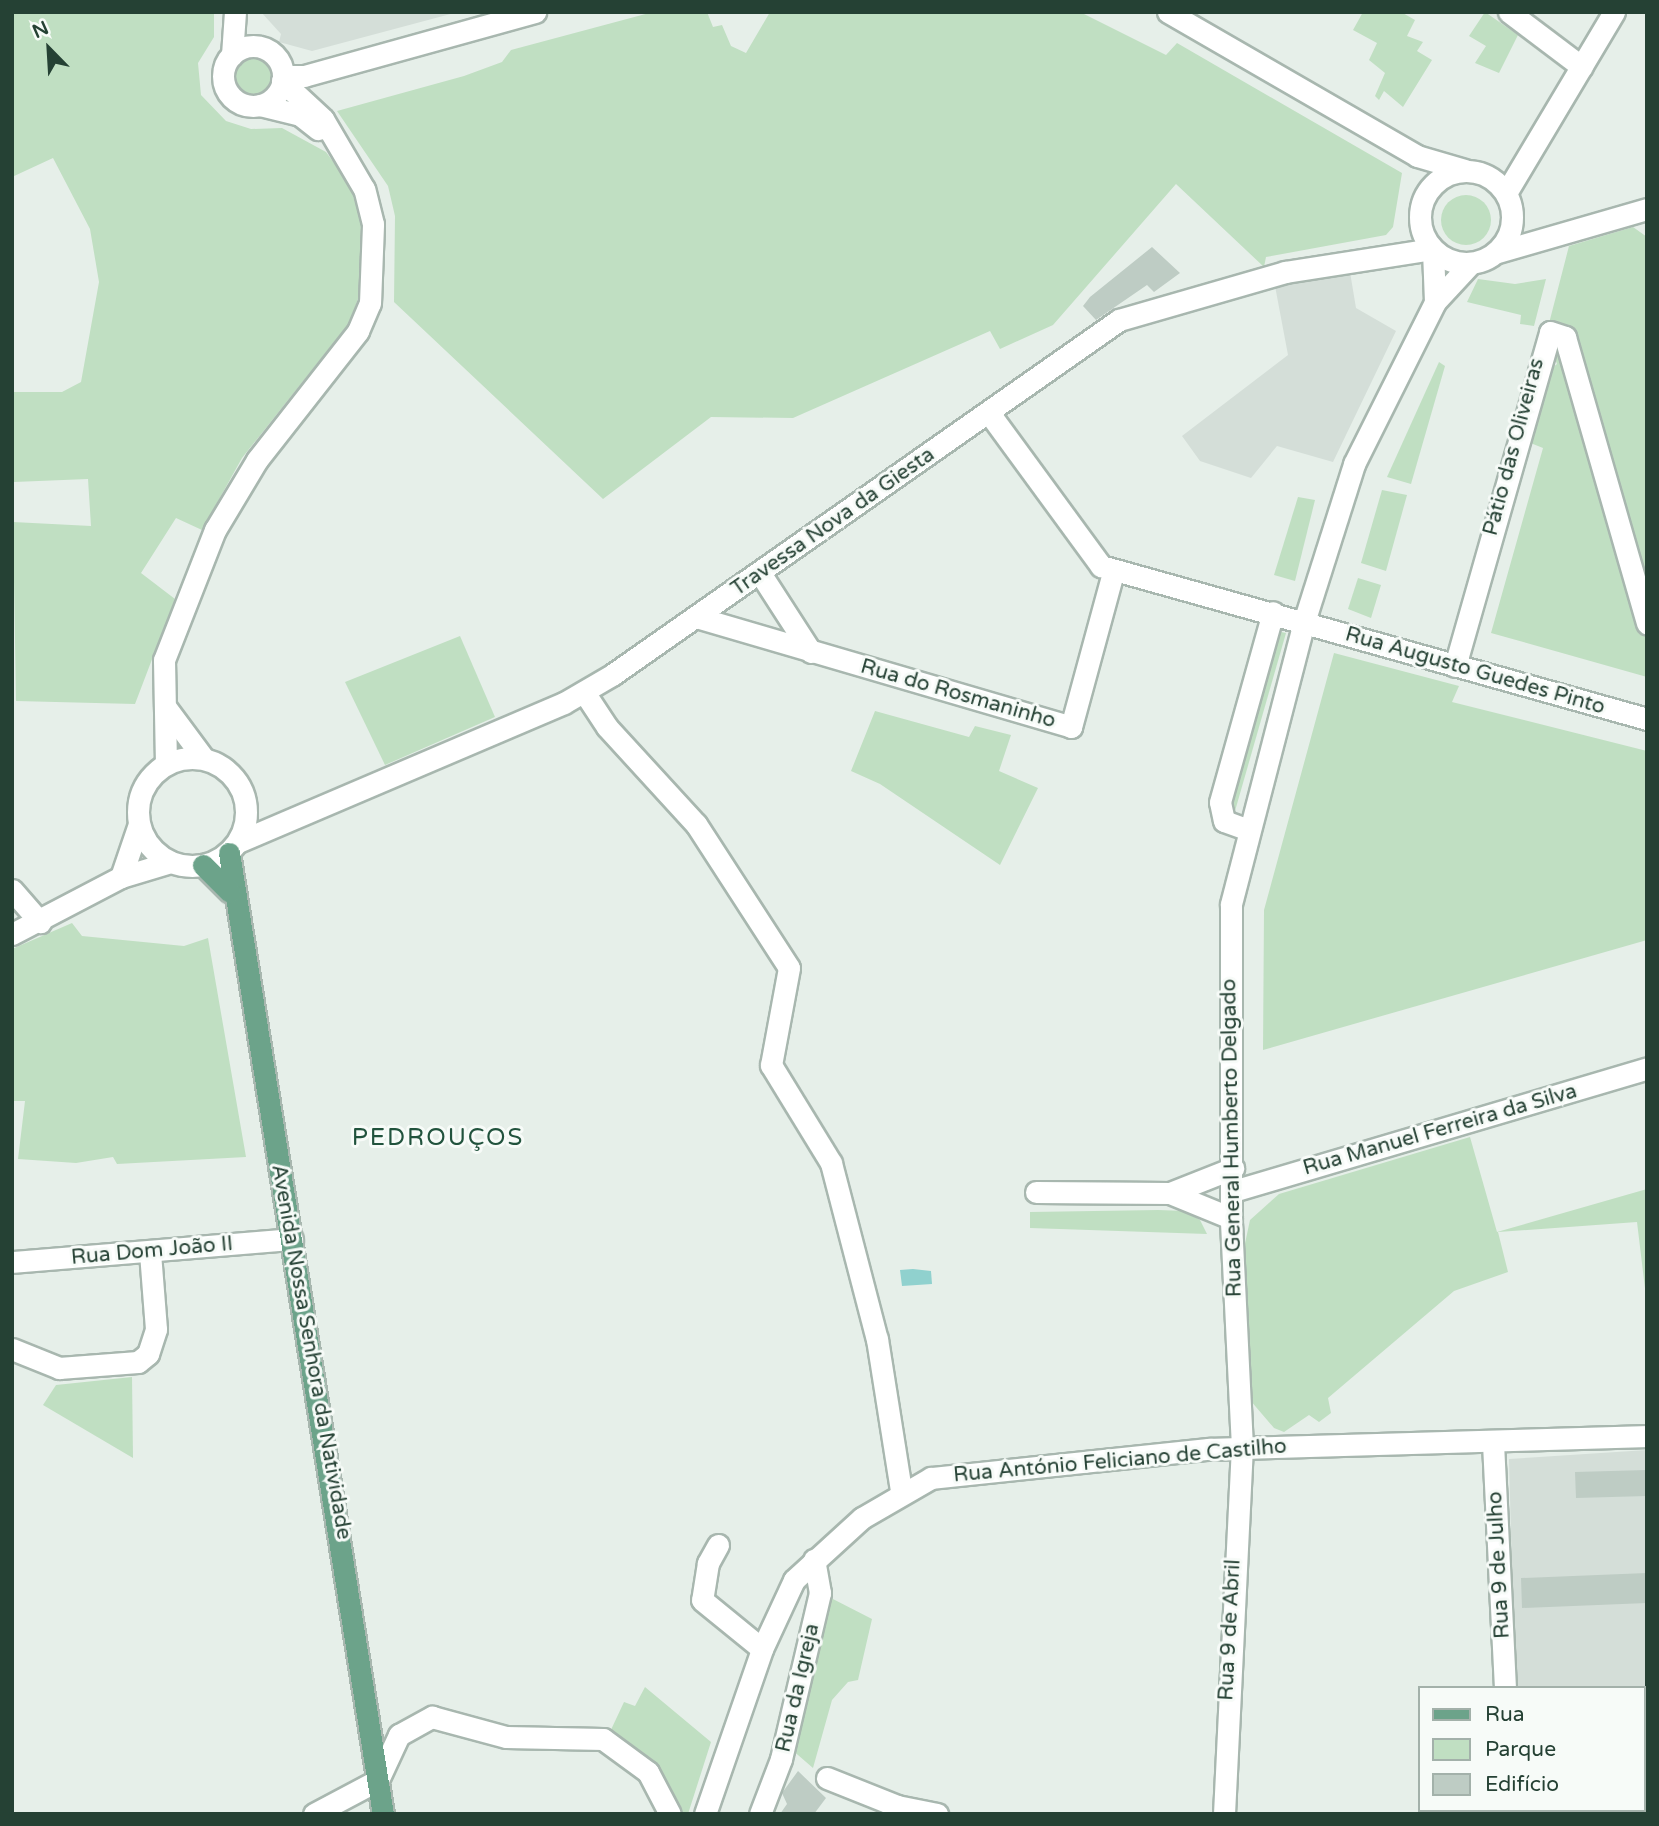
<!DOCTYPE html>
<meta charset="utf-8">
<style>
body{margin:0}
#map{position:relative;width:1659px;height:1826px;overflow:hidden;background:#e6efe9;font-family:"Varela Round",sans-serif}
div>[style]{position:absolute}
.built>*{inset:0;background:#d4ded8}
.green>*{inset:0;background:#c0dfc2}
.round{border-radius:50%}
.water>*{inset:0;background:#90d1ce}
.building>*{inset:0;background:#beccc4}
.roads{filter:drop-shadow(2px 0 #a8b7af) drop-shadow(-2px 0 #a8b7af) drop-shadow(0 2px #a8b7af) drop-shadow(0 -2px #a8b7af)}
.minor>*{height:21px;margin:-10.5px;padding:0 10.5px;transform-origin:10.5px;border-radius:10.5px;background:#fff}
.minor>.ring{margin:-10.5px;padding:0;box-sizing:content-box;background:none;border:21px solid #fff;border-radius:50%}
.major>*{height:21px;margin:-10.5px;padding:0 10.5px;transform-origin:10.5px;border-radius:10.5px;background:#6ca38a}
span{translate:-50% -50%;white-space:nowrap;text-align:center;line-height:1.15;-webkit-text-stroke:6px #f7fbf8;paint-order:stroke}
.street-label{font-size:21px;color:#254134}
.quarter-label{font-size:24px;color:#21533d;letter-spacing:2px}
.frame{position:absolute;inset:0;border:14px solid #254134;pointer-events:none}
.legend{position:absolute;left:1418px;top:1686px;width:228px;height:126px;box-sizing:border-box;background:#f7fbf8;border:2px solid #a3b1aa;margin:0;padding:9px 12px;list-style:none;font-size:21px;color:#254134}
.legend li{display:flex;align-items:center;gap:14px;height:35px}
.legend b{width:35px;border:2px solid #a3b1aa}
.north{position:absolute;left:14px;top:14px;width:70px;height:70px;-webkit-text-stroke:5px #f7fbf8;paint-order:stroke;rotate:336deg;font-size:19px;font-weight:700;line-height:28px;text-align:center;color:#254134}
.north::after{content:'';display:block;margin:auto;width:24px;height:32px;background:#254134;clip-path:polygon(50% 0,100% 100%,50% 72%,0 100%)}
</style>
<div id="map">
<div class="built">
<i style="clip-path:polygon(261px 12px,458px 12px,312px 51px,279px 42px,281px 34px)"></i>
<i style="clip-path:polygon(1350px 272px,1356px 308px,1396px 331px,1333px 462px,1277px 446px,1251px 478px,1200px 461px,1182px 436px,1288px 355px,1275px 286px)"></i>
<i style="clip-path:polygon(1647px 1450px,1647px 1814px,1520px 1814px,1643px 1810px,1643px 1688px,1515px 1688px,1509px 1459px)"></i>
</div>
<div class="green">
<i style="clip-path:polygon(12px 12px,214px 12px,214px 37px,198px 63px,201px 95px,226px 121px,251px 129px,282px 128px,326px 152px,349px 183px,361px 221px,359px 296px,350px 322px,242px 458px,202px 530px,176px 518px,141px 573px,175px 599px,135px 704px,16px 701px,13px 522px,91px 526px,88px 479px,14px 482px,12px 392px,62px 392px,81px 382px,99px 282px,90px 229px,53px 158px,12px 177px)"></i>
<i style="clip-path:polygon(653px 12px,707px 12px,713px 27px,722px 25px,731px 46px,746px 53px,770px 12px,1080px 12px,1166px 55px,1177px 43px,1402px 173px,1393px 227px,1386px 235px,1266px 257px,1264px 267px,1176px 184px,1053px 325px,1000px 349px,990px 331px,793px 418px,711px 417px,603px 499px,394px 302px,395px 216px,388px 186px,337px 111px,464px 76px,502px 62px,511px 50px)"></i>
<i style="clip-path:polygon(1363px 12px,1401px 12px,1415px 20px,1407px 36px,1423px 42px,1417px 51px,1432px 60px,1403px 107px,1384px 91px,1379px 100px,1375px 96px,1385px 73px,1369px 60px,1377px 43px,1353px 30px)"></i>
<i style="clip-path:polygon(1485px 12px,1518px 35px,1499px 73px,1475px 63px,1486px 46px,1469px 36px)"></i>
<i class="round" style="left:233px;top:55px;width:40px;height:40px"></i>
<i class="round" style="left:1441px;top:195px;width:50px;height:50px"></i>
<i style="clip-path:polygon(1633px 227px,1647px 237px,1647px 677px,1491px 633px,1543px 448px,1528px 442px,1547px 372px,1557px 364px,1546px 335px,1569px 246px)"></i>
<i style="clip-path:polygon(1478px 279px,1515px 284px,1546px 279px,1534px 326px,1520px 324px,1521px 315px,1467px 302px)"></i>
<i style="clip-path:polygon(1439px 362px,1445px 366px,1411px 484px,1387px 477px)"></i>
<i style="clip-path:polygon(1382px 490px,1407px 495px,1386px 571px,1361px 563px)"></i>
<i style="clip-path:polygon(1298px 497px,1315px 500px,1295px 581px,1274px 575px)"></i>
<i style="clip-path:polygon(1358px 578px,1381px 585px,1371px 618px,1348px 609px)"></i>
<i style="clip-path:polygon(1277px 631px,1286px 633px,1235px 811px,1227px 808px)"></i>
<i style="clip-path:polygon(460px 636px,495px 717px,385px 765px,345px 682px)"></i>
<i style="clip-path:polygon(1334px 653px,1459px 686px,1452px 702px,1647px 751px,1647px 940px,1263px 1050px,1264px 910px)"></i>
<i style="clip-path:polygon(875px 711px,969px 737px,975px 726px,1011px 735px,999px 771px,1038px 788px,1000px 865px,880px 784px,851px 771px)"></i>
<i style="clip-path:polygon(72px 923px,82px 936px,184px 946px,208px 938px,246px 1157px,117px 1164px,113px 1157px,76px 1163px,18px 1159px,25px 1101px,12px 1101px,12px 949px)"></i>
<i style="clip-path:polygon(1470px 1137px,1497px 1232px,1647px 1189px,1647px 1305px,1637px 1222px,1498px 1232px,1508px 1272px,1454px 1291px,1328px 1398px,1331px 1413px,1319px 1422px,1309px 1415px,1284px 1432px,1274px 1428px,1250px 1400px,1244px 1248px,1250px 1220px,1279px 1194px)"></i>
<i style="clip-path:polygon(1158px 1210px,1186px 1211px,1200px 1220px,1207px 1234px,1030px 1228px,1030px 1212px)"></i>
<i style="clip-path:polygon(132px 1377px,133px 1458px,43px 1405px,56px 1385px)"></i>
<i style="clip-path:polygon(829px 1597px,872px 1619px,858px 1680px,848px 1682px,832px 1700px,813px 1768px,791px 1749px)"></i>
<i style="clip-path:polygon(645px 1687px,711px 1742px,688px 1814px,679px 1814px,609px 1734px,624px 1702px,635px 1706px)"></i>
</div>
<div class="water">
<i style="clip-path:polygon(913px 1269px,931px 1271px,932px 1284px,902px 1286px,900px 1270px)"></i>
</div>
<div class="building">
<i style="clip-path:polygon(1152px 247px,1180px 273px,1154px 292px,1147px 285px,1096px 320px,1083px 306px,1090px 297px)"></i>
<i style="clip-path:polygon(1647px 1470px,1647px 1496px,1576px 1498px,1575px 1472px)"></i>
<i style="clip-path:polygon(1647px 1573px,1647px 1603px,1522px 1608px,1521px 1578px)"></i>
<i style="clip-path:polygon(798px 1771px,826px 1798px,814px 1814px,780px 1814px,787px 1804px,782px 1793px)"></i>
</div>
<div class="roads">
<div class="minor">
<i style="left:1168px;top:12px;width:288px;rotate:30deg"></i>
<i style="left:1417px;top:156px;width:50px;rotate:16.3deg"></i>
<i style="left:1509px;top:12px;width:91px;rotate:37deg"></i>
<i class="ring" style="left:223px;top:46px;width:39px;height:39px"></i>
<i style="left:232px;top:55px;width:43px;rotate:-86deg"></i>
<i style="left:283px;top:76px;width:21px"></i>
<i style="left:304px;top:76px;width:240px;rotate:-15.5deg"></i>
<i style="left:260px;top:105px;width:41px;rotate:14deg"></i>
<i style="left:300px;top:115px;width:23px;rotate:38deg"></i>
<i class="ring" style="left:1420px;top:171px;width:71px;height:71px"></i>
<i style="left:1506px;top:193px;width:211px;rotate:-59.2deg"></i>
<i style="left:1433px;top:250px;width:52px;rotate:87.8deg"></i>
<i style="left:1498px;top:252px;width:155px;rotate:-16.1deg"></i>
<i style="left:989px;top:413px;width:190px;rotate:53.8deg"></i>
<i style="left:1101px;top:566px;width:567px;rotate:15.65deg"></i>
<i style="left:760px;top:573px;width:94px;rotate:57.2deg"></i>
<i style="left:696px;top:617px;width:391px;rotate:16.3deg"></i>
<i style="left:1071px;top:727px;width:161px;rotate:-74.8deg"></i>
<i style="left:1455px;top:666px;width:347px;rotate:-74.1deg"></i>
<i style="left:1550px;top:332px;width:16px;rotate:18deg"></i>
<i style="left:1565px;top:337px;width:298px;rotate:74deg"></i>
<i style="left:584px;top:692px;width:42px;rotate:56.7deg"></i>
<i style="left:607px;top:727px;width:132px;rotate:47.5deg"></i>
<i style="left:696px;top:824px;width:171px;rotate:57.1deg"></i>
<i style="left:789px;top:968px;width:99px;rotate:100.5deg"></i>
<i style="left:771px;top:1065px;width:115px;rotate:58.5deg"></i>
<i style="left:831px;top:1163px;width:182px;rotate:75.4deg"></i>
<i style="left:877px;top:1339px;width:154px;rotate:81deg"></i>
<i style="left:167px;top:709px;width:62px;rotate:53.5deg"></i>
<i class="ring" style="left:138px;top:758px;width:87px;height:87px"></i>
<i style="left:166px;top:764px;width:104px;rotate:-91.1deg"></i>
<i style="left:164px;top:660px;width:140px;rotate:-68.6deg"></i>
<i style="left:215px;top:530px;width:82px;rotate:-59deg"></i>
<i style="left:257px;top:460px;width:164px;rotate:-51.9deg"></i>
<i style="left:358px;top:331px;width:30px;rotate:-67deg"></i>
<i style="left:370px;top:303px;width:79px;rotate:-87.8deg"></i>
<i style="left:373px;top:224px;width:36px;rotate:-104deg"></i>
<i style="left:364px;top:189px;width:81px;rotate:-120.4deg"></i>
<i style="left:323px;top:119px;width:56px;rotate:-137.2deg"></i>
<i style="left:1246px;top:829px;width:23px;rotate:-160deg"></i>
<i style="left:1224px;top:821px;width:19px;rotate:-102deg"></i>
<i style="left:1220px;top:802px;width:197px;rotate:-74.4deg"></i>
<i style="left:238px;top:842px;width:354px;rotate:-23.1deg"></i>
<i style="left:564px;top:703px;width:56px;rotate:-30.3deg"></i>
<i style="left:612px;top:675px;width:619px;rotate:-35deg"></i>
<i style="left:1119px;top:320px;width:173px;rotate:-16.1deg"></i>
<i style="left:1285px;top:272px;width:149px;rotate:-8.9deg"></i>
<i style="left:121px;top:877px;width:56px;rotate:-71.2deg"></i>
<i style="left:12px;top:890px;width:43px;rotate:48.8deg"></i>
<i style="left:12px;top:934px;width:123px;rotate:-27.6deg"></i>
<i style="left:121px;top:877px;width:52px;rotate:-16.7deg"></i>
<i style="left:1233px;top:1191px;width:432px;rotate:-16.5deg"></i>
<i style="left:1036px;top:1192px;width:134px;rotate:0.4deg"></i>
<i style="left:1170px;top:1193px;width:66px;rotate:22.3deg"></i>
<i style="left:1170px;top:1193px;width:68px;rotate:-21.6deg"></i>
<i style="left:12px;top:1262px;width:281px;rotate:-4.7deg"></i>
<i style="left:12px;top:1349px;width:51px;rotate:22deg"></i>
<i style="left:59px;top:1368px;width:79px;rotate:-4.3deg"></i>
<i style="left:138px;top:1362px;width:13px;rotate:-39deg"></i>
<i style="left:148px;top:1354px;width:26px;rotate:-72deg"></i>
<i style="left:156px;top:1329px;width:77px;rotate:-94.5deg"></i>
<i style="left:1493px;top:1443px;width:245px;rotate:87.2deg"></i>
<i style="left:718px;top:1545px;width:21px;rotate:119deg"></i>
<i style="left:708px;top:1563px;width:37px;rotate:99deg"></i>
<i style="left:702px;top:1600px;width:77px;rotate:39.2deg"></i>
<i style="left:827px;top:1778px;width:75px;rotate:21.8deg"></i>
<i style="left:897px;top:1806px;width:9px;rotate:122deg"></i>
<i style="left:897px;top:1806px;width:41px;rotate:11.3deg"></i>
<i style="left:314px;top:1814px;width:72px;rotate:-28deg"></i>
<i style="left:378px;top:1780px;width:50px;rotate:-65deg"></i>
<i style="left:399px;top:1735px;width:38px;rotate:-29deg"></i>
<i style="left:432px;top:1717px;width:77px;rotate:15.1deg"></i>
<i style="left:506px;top:1737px;width:97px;rotate:1.2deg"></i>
<i style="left:603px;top:1739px;width:56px;rotate:36.3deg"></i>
<i style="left:648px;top:1772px;width:47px;rotate:62.4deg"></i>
<i style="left:705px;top:1814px;width:175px;rotate:-70.9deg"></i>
<i style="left:762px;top:1649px;width:76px;rotate:-65.1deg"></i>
<i style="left:794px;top:1580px;width:92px;rotate:-42.4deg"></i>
<i style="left:862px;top:1518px;width:80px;rotate:-30.1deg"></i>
<i style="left:931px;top:1478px;width:280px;rotate:-6deg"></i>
<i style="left:1209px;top:1449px;width:438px;rotate:-1.7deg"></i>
<i style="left:760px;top:1814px;width:59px;rotate:-69.1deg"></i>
<i style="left:781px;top:1759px;width:171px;rotate:-76.8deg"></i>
<i style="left:820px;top:1593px;width:34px;rotate:-100deg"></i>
<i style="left:1224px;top:1814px;width:367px;rotate:-87.2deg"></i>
<i style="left:1242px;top:1447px;width:229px;rotate:-92.8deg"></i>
<i style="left:1231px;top:1218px;width:314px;rotate:-90deg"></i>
<i style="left:1231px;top:904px;width:291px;rotate:-75.5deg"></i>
<i style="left:1304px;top:622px;width:166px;rotate:-72.4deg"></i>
<i style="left:1354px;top:464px;width:181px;rotate:-63.4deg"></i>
<i style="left:1435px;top:302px;width:53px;rotate:-47.3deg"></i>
<i style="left:1499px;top:1814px;width:4px;rotate:-76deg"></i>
</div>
<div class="major">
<i style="left:229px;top:853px;width:973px;rotate:80.9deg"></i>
<i style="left:203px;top:865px;width:38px;rotate:45deg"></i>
</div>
</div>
<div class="street-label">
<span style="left:1514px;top:447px;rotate:-75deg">Pátio das Oliveiras</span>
<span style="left:833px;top:522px;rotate:-35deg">Travessa Nova da Giesta</span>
<span style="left:1475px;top:671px;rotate:16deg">Rua Augusto Guedes Pinto</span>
<span style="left:958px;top:694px;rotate:16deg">Rua do Rosmaninho</span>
<span style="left:1440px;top:1130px;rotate:-16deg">Rua Manuel Ferreira da Silva</span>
<span style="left:1232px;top:1138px;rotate:-91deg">Rua General Humberto Delgado</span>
<span style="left:152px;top:1251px;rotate:-5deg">Rua Dom João II</span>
<span style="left:311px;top:1352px;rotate:80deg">Avenida Nossa Senhora da Natividade</span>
<span style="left:1120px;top:1461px;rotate:-5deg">Rua António Feliciano de Castilho</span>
<span style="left:1499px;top:1565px;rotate:-93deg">Rua 9 de Julho</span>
<span style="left:1230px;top:1630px;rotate:-87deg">Rua 9 de Abril</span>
<span style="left:798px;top:1688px;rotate:-77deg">Rua da Igreja</span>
</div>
<div class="quarter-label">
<span style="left:438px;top:1138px">PEDROUÇOS</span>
</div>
<div class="frame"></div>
<ul class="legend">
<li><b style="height:9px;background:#6ca38a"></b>Rua</li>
<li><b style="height:19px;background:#c0dfc2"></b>Parque</li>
<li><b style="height:19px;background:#beccc4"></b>Edifício</li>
</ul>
<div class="north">N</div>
</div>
